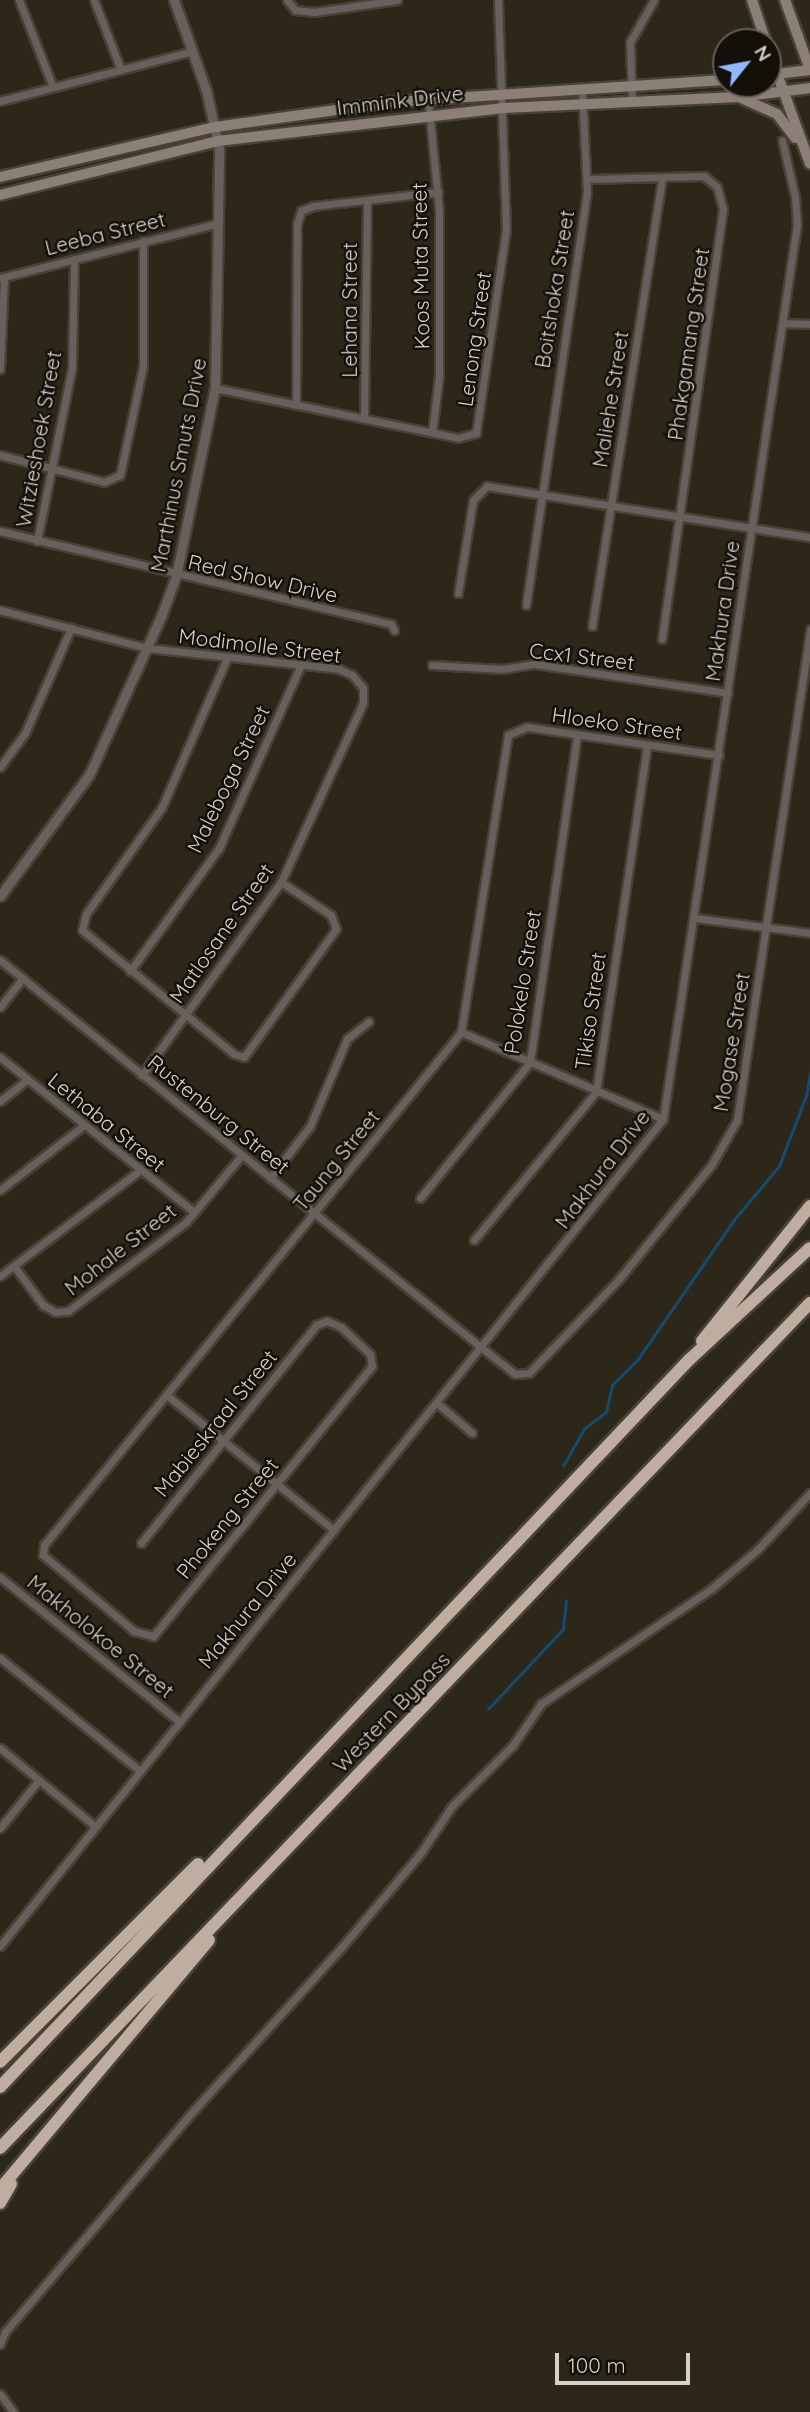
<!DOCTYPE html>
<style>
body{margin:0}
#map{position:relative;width:810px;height:2412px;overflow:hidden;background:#2d2719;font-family:Quicksand,sans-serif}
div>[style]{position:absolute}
.stream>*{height:2.5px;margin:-1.25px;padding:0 1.25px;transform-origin:1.25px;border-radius:1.25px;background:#124c72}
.roads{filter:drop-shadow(2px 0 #484235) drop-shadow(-2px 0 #484235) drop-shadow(0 2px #484235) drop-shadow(0 -2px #484235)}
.minor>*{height:7px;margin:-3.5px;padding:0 3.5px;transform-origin:3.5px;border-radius:3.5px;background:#67605c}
.tertiary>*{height:9px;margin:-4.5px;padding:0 4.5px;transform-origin:4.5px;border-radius:4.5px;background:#67605c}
.secondary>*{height:10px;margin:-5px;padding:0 5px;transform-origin:5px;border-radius:5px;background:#8b7f78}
.motorway>*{height:12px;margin:-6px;padding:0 6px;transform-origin:6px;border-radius:6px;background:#c0ada2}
span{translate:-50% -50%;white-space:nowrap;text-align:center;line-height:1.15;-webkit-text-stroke:5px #13100a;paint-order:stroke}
.street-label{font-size:21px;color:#d5d1c8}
.north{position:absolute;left:712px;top:28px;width:70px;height:70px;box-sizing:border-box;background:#13100a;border:2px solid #615d56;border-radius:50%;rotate:59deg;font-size:19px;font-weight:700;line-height:28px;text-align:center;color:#d5d1c8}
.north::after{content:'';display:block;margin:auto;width:24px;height:32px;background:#92b7fd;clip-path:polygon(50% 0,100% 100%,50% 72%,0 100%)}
.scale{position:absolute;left:555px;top:2353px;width:135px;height:32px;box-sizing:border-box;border:4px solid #d5d1c8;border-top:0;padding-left:9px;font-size:21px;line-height:24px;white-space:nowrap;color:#d5d1c8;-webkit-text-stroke:5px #13100a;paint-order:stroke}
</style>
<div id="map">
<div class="stream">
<i style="left:563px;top:1466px;width:43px;rotate:-60.4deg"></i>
<i style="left:584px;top:1429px;width:28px;rotate:-38deg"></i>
<i style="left:606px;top:1412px;width:28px;rotate:-77deg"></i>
<i style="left:612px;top:1385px;width:37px;rotate:-45deg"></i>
<i style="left:638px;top:1359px;width:169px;rotate:-55.4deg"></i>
<i style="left:734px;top:1220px;width:70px;rotate:-50.2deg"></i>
<i style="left:779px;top:1166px;width:75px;rotate:-68.9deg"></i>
<i style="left:806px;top:1096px;width:23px;rotate:-80deg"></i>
<i style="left:488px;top:1709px;width:110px;rotate:-46.8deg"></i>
<i style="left:563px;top:1629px;width:28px;rotate:-84deg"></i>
</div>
<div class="roads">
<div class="minor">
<i style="left:19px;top:0;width:93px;rotate:68.7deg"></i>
<i style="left:94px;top:0;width:75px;rotate:68.9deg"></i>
<i style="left:287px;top:0;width:13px;rotate:51deg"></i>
<i style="left:295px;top:10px;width:19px;rotate:6deg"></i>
<i style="left:314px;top:12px;width:84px;rotate:-8.2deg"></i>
<i style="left:428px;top:99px;width:114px;rotate:84.4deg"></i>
<i style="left:439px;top:212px;width:164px;rotate:90deg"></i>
<i style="left:439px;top:376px;width:57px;rotate:97deg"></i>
<i style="left:632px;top:100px;width:58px;rotate:-92deg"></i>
<i style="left:630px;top:42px;width:48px;rotate:-60.3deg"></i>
<i style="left:0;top:101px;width:199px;rotate:-14.5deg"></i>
<i style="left:588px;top:179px;width:116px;rotate:-1.5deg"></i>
<i style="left:704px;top:176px;width:17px;rotate:40deg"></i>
<i style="left:717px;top:187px;width:23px;rotate:75deg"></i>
<i style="left:723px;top:209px;width:434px;rotate:98.1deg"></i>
<i style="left:0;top:278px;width:226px;rotate:-14.1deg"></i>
<i style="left:784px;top:323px;width:26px;rotate:2deg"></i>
<i style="left:0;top:369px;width:92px;rotate:-87.5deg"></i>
<i style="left:215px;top:388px;width:248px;rotate:11.6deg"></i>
<i style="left:458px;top:438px;width:19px;rotate:-16deg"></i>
<i style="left:476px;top:433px;width:206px;rotate:-81.6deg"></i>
<i style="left:506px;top:229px;width:229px;rotate:-92deg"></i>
<i style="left:296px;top:405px;width:181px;rotate:-89.7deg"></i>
<i style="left:297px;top:224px;width:14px;rotate:-73deg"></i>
<i style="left:301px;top:211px;width:13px;rotate:-23deg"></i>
<i style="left:313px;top:206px;width:126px;rotate:-6.4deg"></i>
<i style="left:364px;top:418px;width:217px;rotate:-89.2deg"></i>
<i style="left:0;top:455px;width:107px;rotate:14.6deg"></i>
<i style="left:104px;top:482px;width:17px;rotate:-24deg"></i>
<i style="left:120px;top:475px;width:111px;rotate:-78.1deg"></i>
<i style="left:143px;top:366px;width:125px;rotate:-90deg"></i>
<i style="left:0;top:531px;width:402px;rotate:13.4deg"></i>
<i style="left:391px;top:624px;width:7px;rotate:63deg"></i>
<i style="left:37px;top:541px;width:177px;rotate:-78.6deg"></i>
<i style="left:72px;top:367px;width:108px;rotate:-88.9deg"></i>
<i style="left:458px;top:593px;width:94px;rotate:-80.8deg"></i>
<i style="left:473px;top:500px;width:20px;rotate:-45deg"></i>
<i style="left:487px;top:486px;width:327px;rotate:9deg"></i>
<i style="left:526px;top:605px;width:416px;rotate:-81.6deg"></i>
<i style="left:587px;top:193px;width:104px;rotate:-92.8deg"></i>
<i style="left:0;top:610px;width:152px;rotate:14.5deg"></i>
<i style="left:147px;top:648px;width:193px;rotate:6.2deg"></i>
<i style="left:339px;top:669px;width:14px;rotate:25deg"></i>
<i style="left:352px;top:675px;width:17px;rotate:50deg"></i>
<i style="left:363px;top:688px;width:15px;rotate:90deg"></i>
<i style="left:363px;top:703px;width:197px;rotate:114.6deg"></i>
<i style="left:281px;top:882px;width:238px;rotate:125.8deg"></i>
<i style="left:592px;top:626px;width:453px;rotate:-81.1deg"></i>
<i style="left:227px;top:658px;width:163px;rotate:113.6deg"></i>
<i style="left:162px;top:807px;width:131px;rotate:125.4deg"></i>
<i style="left:86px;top:914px;width:16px;rotate:104deg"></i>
<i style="left:82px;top:930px;width:196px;rotate:39.2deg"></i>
<i style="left:234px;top:1054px;width:10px;rotate:17deg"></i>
<i style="left:244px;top:1057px;width:158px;rotate:-54.3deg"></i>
<i style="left:336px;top:929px;width:15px;rotate:-110deg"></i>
<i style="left:331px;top:915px;width:60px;rotate:-146.6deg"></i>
<i style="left:432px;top:665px;width:70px;rotate:3.3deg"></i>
<i style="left:502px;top:669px;width:33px;rotate:-9deg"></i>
<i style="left:535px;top:664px;width:195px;rotate:8.5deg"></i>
<i style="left:0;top:767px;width:42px;rotate:-53.7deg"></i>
<i style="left:25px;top:733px;width:115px;rotate:-66.3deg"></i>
<i style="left:695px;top:918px;width:116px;rotate:7.4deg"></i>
<i style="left:0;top:960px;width:619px;rotate:38.83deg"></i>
<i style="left:482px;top:1348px;width:42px;rotate:38.2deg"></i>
<i style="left:515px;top:1374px;width:14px;rotate:-4deg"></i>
<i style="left:529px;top:1373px;width:130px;rotate:-46.2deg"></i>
<i style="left:619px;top:1279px;width:148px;rotate:-51deg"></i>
<i style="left:712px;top:1164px;width:51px;rotate:-60.4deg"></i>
<i style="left:737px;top:1120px;width:496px;rotate:-81.5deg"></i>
<i style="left:130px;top:971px;width:152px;rotate:-54.1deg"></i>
<i style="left:219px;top:848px;width:201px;rotate:-65.9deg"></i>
<i style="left:0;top:1007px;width:37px;rotate:-52deg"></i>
<i style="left:461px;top:1032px;width:220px;rotate:23.3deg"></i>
<i style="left:0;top:1057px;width:248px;rotate:38.6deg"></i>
<i style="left:0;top:1101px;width:34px;rotate:-38deg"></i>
<i style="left:270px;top:1178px;width:66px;rotate:-52.4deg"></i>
<i style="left:310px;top:1126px;width:95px;rotate:-67deg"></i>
<i style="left:347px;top:1039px;width:28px;rotate:-39deg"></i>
<i style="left:0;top:1190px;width:106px;rotate:-37.7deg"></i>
<i style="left:420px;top:1198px;width:175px;rotate:-51deg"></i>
<i style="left:530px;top:1062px;width:330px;rotate:-81.8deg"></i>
<i style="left:474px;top:1240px;width:192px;rotate:-50.5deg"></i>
<i style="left:596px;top:1092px;width:351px;rotate:-81.6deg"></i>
<i style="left:14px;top:1266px;width:49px;rotate:53.4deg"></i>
<i style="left:43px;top:1305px;width:14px;rotate:30deg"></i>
<i style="left:55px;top:1312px;width:13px;rotate:-4deg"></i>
<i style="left:68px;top:1311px;width:148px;rotate:-37deg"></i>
<i style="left:186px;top:1222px;width:86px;rotate:-50.2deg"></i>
<i style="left:0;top:1276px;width:176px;rotate:-37.1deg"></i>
<i style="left:169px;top:1397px;width:212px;rotate:38.9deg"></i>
<i style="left:437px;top:1403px;width:46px;rotate:40.6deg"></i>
<i style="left:141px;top:1543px;width:280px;rotate:-51.2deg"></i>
<i style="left:316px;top:1325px;width:12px;rotate:-20deg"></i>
<i style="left:327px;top:1321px;width:15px;rotate:23deg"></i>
<i style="left:341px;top:1327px;width:40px;rotate:43deg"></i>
<i style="left:370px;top:1354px;width:12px;rotate:81deg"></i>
<i style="left:372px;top:1366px;width:348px;rotate:129deg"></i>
<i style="left:153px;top:1636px;width:20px;rotate:-165deg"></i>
<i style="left:134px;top:1631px;width:119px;rotate:-140.1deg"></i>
<i style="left:43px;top:1555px;width:10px;rotate:-84deg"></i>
<i style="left:44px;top:1545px;width:661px;rotate:-50.89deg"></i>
<i style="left:461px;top:1032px;width:301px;rotate:-81deg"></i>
<i style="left:508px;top:735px;width:21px;rotate:-23deg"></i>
<i style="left:527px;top:727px;width:194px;rotate:8.3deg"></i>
<i style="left:0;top:1577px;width:231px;rotate:38.9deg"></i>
<i style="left:0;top:1658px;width:180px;rotate:38.9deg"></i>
<i style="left:0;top:1748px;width:124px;rotate:39.5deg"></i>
<i style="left:0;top:1828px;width:60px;rotate:-51deg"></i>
<i style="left:0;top:1946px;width:1060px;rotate:-51.28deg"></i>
<i style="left:663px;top:1119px;width:904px;rotate:-81.48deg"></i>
<i style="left:797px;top:225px;width:28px;rotate:-94deg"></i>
<i style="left:795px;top:197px;width:58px;rotate:-102.8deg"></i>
<i style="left:0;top:2344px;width:13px;rotate:-67deg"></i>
<i style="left:5px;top:2332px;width:292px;rotate:-49.6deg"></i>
<i style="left:194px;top:2110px;width:219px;rotate:-47.8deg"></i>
<i style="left:341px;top:1948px;width:123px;rotate:-50deg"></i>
<i style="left:420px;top:1854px;width:58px;rotate:-56.3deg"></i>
<i style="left:452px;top:1806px;width:86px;rotate:-45deg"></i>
<i style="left:513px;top:1745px;width:50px;rotate:-55.7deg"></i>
<i style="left:541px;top:1704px;width:205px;rotate:-34.1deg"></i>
<i style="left:711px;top:1589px;width:62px;rotate:-40.4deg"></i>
<i style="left:758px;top:1549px;width:76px;rotate:-47.1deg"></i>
<i style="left:0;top:2394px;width:22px;rotate:54deg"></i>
</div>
<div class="tertiary">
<i style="left:0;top:896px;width:150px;rotate:-53.7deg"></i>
<i style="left:89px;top:775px;width:177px;rotate:-65.6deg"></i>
<i style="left:162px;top:614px;width:40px;rotate:-69.8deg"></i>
<i style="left:176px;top:576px;width:192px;rotate:-78.3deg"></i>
<i style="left:215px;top:388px;width:239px;rotate:-89deg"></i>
<i style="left:219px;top:149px;width:60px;rotate:-102.4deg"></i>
<i style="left:206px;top:90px;width:96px;rotate:-109.6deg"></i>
</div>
<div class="secondary">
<i style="left:752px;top:0;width:44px;rotate:71.6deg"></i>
<i style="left:785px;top:0;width:74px;rotate:70.3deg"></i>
<i style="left:768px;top:49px;width:122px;rotate:69.9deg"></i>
<i style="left:768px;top:75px;width:42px;rotate:-6.8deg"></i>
<i style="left:741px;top:98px;width:39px;rotate:24deg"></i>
<i style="left:777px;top:114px;width:30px;rotate:53deg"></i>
<i style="left:0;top:177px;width:221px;rotate:-13.1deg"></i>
<i style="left:215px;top:127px;width:180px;rotate:-8deg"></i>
<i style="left:393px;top:102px;width:334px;rotate:-3.8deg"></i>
<i style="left:0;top:195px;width:225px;rotate:-13.9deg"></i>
<i style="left:218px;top:141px;width:287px;rotate:-6.6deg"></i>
<i style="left:503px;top:108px;width:235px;rotate:-2.7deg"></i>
<i style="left:738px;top:97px;width:73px;rotate:-7.1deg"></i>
</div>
<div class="motorway">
<i style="left:702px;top:1341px;width:173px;rotate:-51.3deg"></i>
<i style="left:0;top:2062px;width:280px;rotate:-45deg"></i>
<i style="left:0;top:2087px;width:1003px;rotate:-46.54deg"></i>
<i style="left:690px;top:1359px;width:163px;rotate:-42.8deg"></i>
<i style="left:0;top:2148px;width:1171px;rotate:-46.21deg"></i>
<i style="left:0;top:2189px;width:325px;rotate:-50deg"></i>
<i style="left:0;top:2203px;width:22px;rotate:-60deg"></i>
</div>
</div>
<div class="street-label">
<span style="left:400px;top:100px;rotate:-7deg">Immink Drive</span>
<span style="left:105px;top:233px;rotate:-14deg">Leeba Street</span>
<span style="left:420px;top:266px;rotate:-91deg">Koos Muta Street</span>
<span style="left:554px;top:289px;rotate:-81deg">Boitshoka Street</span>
<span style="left:349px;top:310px;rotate:-90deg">Lehana Street</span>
<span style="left:474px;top:339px;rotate:-82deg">Lenong Street</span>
<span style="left:688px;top:344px;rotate:-82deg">Phakgamang Street</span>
<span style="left:610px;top:399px;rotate:-81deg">Maliehe Street</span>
<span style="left:38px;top:439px;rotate:-80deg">Witzieshoek Street</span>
<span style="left:178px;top:465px;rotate:-79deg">Marthinus Smuts Drive</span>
<span style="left:263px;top:578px;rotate:13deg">Red Show Drive</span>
<span style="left:722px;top:611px;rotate:-82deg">Makhura Drive</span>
<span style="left:260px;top:645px;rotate:7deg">Modimolle Street</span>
<span style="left:582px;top:656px;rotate:7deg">Ccx1 Street</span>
<span style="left:617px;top:723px;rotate:8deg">Hloeko Street</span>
<span style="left:228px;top:779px;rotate:-64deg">Maleboga Street</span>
<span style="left:221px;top:933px;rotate:-55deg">Matlosane Street</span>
<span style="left:522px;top:982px;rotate:-81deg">Polokelo Street</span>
<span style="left:590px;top:1011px;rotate:-82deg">Tikiso Street</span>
<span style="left:731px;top:1042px;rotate:-81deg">Mogase Street</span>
<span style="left:219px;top:1114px;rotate:39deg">Rustenburg Street</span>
<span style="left:107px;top:1122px;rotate:39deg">Lethaba Street</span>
<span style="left:336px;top:1160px;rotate:-51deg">Taung Street</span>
<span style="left:602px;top:1169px;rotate:-53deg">Makhura Drive</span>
<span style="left:120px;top:1249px;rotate:-38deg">Mohale Street</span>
<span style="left:215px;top:1423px;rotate:-51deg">Mabieskraal Street</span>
<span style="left:227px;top:1518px;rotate:-51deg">Phokeng Street</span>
<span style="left:247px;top:1610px;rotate:-51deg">Makhura Drive</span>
<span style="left:101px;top:1636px;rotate:39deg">Makholokoe Street</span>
<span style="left:391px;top:1712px;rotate:-46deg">Western Bypass</span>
</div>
<div class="north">N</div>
<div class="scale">100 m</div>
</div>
